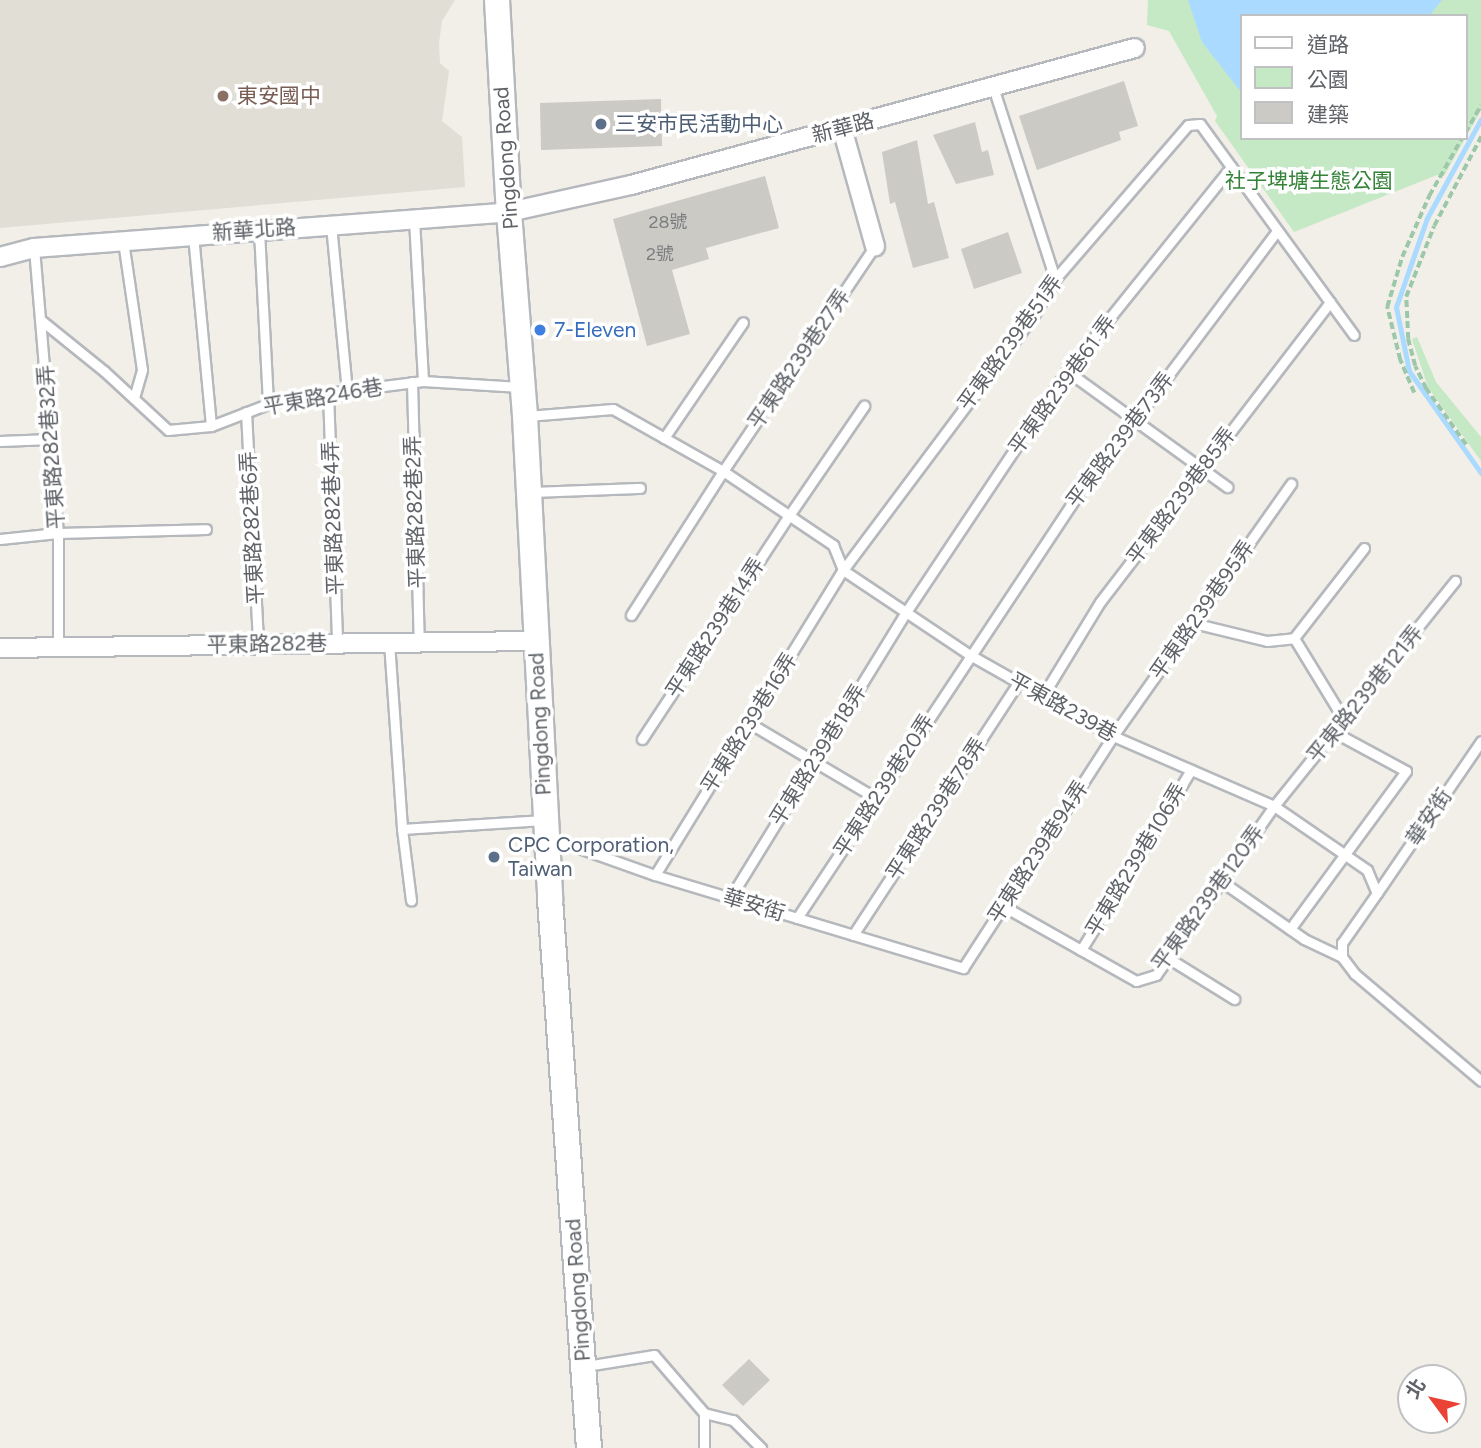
<!DOCTYPE html>
<meta charset="utf-8">
<style>
body{margin:0}
#map{position:relative;width:1481px;height:1448px;overflow:hidden;background:#f1efe8;font-family:Figtree,"Noto Sans TC",sans-serif}
div>[style]{position:absolute}
.education>*{inset:0;background:#e1ded6}
.green>*{inset:0;background:#c5e8c5}
.water>*{inset:0;background:#aadaff}
.stream>*{height:5px;margin:-2.5px;padding:0 2.5px;transform-origin:2.5px;border-radius:2.5px;background:#aadaff}
.building>*{inset:0;background:#cccac5}
.path>*{height:3.5px;margin-top:-1.75px;transform-origin:0;background:repeating-linear-gradient(90deg,#9cc7a9 0 7px,transparent 0 10.5px)}
.roads{filter:drop-shadow(2px 0 #b5b8bc) drop-shadow(-2px 0 #b5b8bc) drop-shadow(0 2px #b5b8bc) drop-shadow(0 -2px #b5b8bc)}
.lane>*{height:9px;margin:-4.5px;padding:0 4.5px;transform-origin:4.5px;border-radius:4.5px;background:#fff}
.street>*{height:18px;margin:-9px;padding:0 9px;transform-origin:9px;border-radius:9px;background:#fff}
.secondary>*{height:24px;margin:-12px;padding:0 12px;transform-origin:12px;border-radius:12px;background:#fff}
.dots>*{width:19px;height:19px;translate:-50% -50%;box-sizing:border-box;border:4px solid #fff;border-radius:50%}
span{translate:-50% -50%;white-space:nowrap;text-align:center;line-height:1.15;-webkit-text-stroke:7px #fff;paint-order:stroke}
.number-label{font-size:18px;color:#7a7d7f}
.number-label span{-webkit-text-stroke-width:0}
.education-label{font-size:21px;color:#785e54}
.left{translate:0 -50%;text-align:left}
.service-label{font-size:21px;color:#4e5e75}
.street-label{font-size:21px;color:#5f6368}
.park-label{font-size:21px;color:#348238}
.shop-label{font-size:21px;color:#366cbe}
.legend{position:absolute;left:1240px;top:14px;width:228px;height:126px;box-sizing:border-box;background:#fff;border:2px solid #bfc1c3;margin:0;padding:9px 12px;list-style:none;font-size:21px;color:#5f6368}
.legend li{display:flex;align-items:center;gap:14px;height:35px}
.legend b{width:35px;border:2px solid #bfc1c3}
.north{position:absolute;left:1397px;top:1364px;width:70px;height:70px;box-sizing:border-box;background:#fff;border:2px solid #bfc1c3;border-radius:50%;rotate:303deg;font-size:19px;font-weight:700;line-height:28px;text-align:center;color:#5f6368}
.north::after{content:'';display:block;margin:auto;width:24px;height:32px;background:#ea4335;clip-path:polygon(50% 0,100% 100%,50% 72%,0 100%)}
</style>
<div id="map">
<div class="education">
<i style="clip-path:polygon(0 0,455px 0,442px 21px,439px 43px,440px 63px,449px 71px,442px 121px,462px 137px,465px 187px,0 228px)"></i>
</div>
<div class="green">
<i style="clip-path:polygon(evenodd,1148px 0,1481px 0,1481px 110px,1444px 176px,1437px 175px,1294px 232px,1215px 121px,1217px 116px,1169px 31px,1147px 25px,1148px 0,1241px 16px,1465px 16px,1465px 138px,1241px 138px,1241px 16px)"></i>
<i style="clip-path:polygon(1417px 337px,1436px 382px,1481px 437px,1481px 461px,1428px 387px,1412px 339px)"></i>
</div>
<div class="water">
<i style="clip-path:polygon(1188px 0,1442px 0,1429px 16px,1241px 16px,1241px 92px,1202px 42px)"></i>
</div>
<div class="stream">
<i style="left:1481px;top:119px;width:113px;rotate:118.6deg"></i>
<i style="left:1427px;top:218px;width:94px;rotate:109.2deg"></i>
<i style="left:1396px;top:307px;width:65px;rotate:78.5deg"></i>
<i style="left:1409px;top:371px;width:125px;rotate:54.8deg"></i>
</div>
<div class="building">
<i style="clip-path:polygon(1124px 81px,1138px 126px,1119px 132px,1121px 140px,1037px 170px,1019px 116px)"></i>
<i style="clip-path:polygon(661px 99px,662px 146px,541px 150px,540px 103px)"></i>
<i style="clip-path:polygon(975px 122px,982px 152px,988px 150px,994px 175px,956px 184px,933px 135px)"></i>
<i style="clip-path:polygon(917px 140px,928px 204px,934px 202px,949px 258px,913px 268px,895px 202px,890px 204px,882px 152px)"></i>
<i style="clip-path:polygon(765px 176px,779px 228px,706px 248px,709px 259px,672px 270px,690px 334px,647px 346px,613px 219px)"></i>
<i style="clip-path:polygon(1008px 232px,1022px 273px,974px 289px,961px 249px)"></i>
<i style="clip-path:polygon(749px 1359px,770px 1380px,743px 1406px,722px 1385px)"></i>
</div>
<div class="path">
<i style="left:1465px;top:133px;width:32px;rotate:-60deg"></i>
<i style="left:1414px;top:393px;width:36px;rotate:-113deg"></i>
<i style="left:1400px;top:360px;width:55px;rotate:-103.8deg"></i>
<i style="left:1387px;top:307px;width:52px;rotate:-73.3deg"></i>
<i style="left:1402px;top:257px;width:67px;rotate:-66.1deg"></i>
<i style="left:1429px;top:196px;width:67px;rotate:-60.4deg"></i>
<i style="left:1466px;top:445px;width:69px;rotate:-125.5deg"></i>
<i style="left:1426px;top:389px;width:25px;rotate:-116deg"></i>
<i style="left:1415px;top:366px;width:28px;rotate:-105deg"></i>
<i style="left:1408px;top:339px;width:42px;rotate:-92.7deg"></i>
<i style="left:1406px;top:297px;width:76px;rotate:-68.5deg"></i>
<i style="left:1434px;top:226px;width:101px;rotate:-62.2deg"></i>
</div>
<div class="roads">
<div class="lane">
<i style="left:993px;top:87px;width:202px;rotate:72.1deg"></i>
<i style="left:414px;top:219px;width:162px;rotate:86.8deg"></i>
<i style="left:331px;top:225px;width:167px;rotate:84.5deg"></i>
<i style="left:259px;top:231px;width:173px;rotate:87deg"></i>
<i style="left:193px;top:235px;width:192px;rotate:84.6deg"></i>
<i style="left:123px;top:241px;width:130px;rotate:81.6deg"></i>
<i style="left:142px;top:370px;width:29px;rotate:106deg"></i>
<i style="left:34px;top:248px;width:286px;rotate:85.2deg"></i>
<i style="left:58px;top:533px;width:113px;rotate:90deg"></i>
<i style="left:42px;top:321px;width:80px;rotate:38.9deg"></i>
<i style="left:104px;top:371px;width:87px;rotate:42.7deg"></i>
<i style="left:168px;top:430px;width:43px;rotate:-5.3deg"></i>
<i style="left:211px;top:426px;width:61px;rotate:-21.1deg"></i>
<i style="left:268px;top:404px;width:29px;rotate:-14deg"></i>
<i style="left:296px;top:397px;width:128px;rotate:-7.2deg"></i>
<i style="left:423px;top:381px;width:97px;rotate:3.5deg"></i>
<i style="left:1067px;top:371px;width:198px;rotate:35.9deg"></i>
<i style="left:412px;top:382px;width:260px;rotate:88.5deg"></i>
<i style="left:328px;top:393px;width:250px;rotate:87.9deg"></i>
<i style="left:246px;top:412px;width:232px;rotate:87deg"></i>
<i style="left:527px;top:416px;width:86px;rotate:-4.7deg"></i>
<i style="left:613px;top:409px;width:126px;rotate:29.4deg"></i>
<i style="left:723px;top:471px;width:133px;rotate:33.9deg"></i>
<i style="left:833px;top:545px;width:27px;rotate:68deg"></i>
<i style="left:843px;top:570px;width:153px;rotate:33.8deg"></i>
<i style="left:970px;top:655px;width:164px;rotate:29.5deg"></i>
<i style="left:1113px;top:736px;width:176px;rotate:23.5deg"></i>
<i style="left:1274px;top:806px;width:113px;rotate:34.5deg"></i>
<i style="left:1367px;top:870px;width:25px;rotate:67deg"></i>
<i style="left:1377px;top:893px;width:61px;rotate:125deg"></i>
<i style="left:1342px;top:943px;width:14px;rotate:90deg"></i>
<i style="left:1342px;top:957px;width:21px;rotate:53deg"></i>
<i style="left:1355px;top:974px;width:165px;rotate:40.3deg"></i>
<i style="left:664px;top:438px;width:140px;rotate:-55.7deg"></i>
<i style="left:0;top:441px;width:51px;rotate:-2.2deg"></i>
<i style="left:530px;top:492px;width:110px;rotate:-2.1deg"></i>
<i style="left:0;top:539px;width:58px;rotate:-5.9deg"></i>
<i style="left:58px;top:533px;width:148px;rotate:-1.5deg"></i>
<i style="left:631px;top:615px;width:171px;rotate:-57.4deg"></i>
<i style="left:723px;top:471px;width:272px;rotate:-56deg"></i>
<i style="left:1193px;top:623px;width:76px;rotate:13.7deg"></i>
<i style="left:1267px;top:641px;width:27px;rotate:-6deg"></i>
<i style="left:1294px;top:638px;width:114px;rotate:-52.1deg"></i>
<i style="left:1294px;top:638px;width:96px;rotate:58.6deg"></i>
<i style="left:389px;top:642px;width:187px;rotate:86deg"></i>
<i style="left:402px;top:829px;width:72px;rotate:82.8deg"></i>
<i style="left:1042px;top:697px;width:111px;rotate:-58.6deg"></i>
<i style="left:1100px;top:602px;width:378px;rotate:-52.5deg"></i>
<i style="left:749px;top:723px;width:147px;rotate:30.6deg"></i>
<i style="left:642px;top:739px;width:266px;rotate:-56.7deg"></i>
<i style="left:788px;top:517px;width:135px;rotate:-55.6deg"></i>
<i style="left:402px;top:829px;width:142px;rotate:-3.6deg"></i>
<i style="left:548px;top:837px;width:114px;rotate:19.6deg"></i>
<i style="left:655px;top:875px;width:322px;rotate:16.8deg"></i>
<i style="left:963px;top:968px;width:276px;rotate:-57.1deg"></i>
<i style="left:1113px;top:736px;width:309px;rotate:-54.8deg"></i>
<i style="left:655px;top:875px;width:358px;rotate:-58.4deg"></i>
<i style="left:843px;top:570px;width:319px;rotate:-53.2deg"></i>
<i style="left:1034px;top:315px;width:42px;rotate:-59.7deg"></i>
<i style="left:1055px;top:279px;width:203px;rotate:-49.2deg"></i>
<i style="left:1188px;top:125px;width:12px;rotate:-5deg"></i>
<i style="left:1200px;top:124px;width:261px;rotate:53.9deg"></i>
<i style="left:1221px;top:881px;width:101px;rotate:34.9deg"></i>
<i style="left:1304px;top:939px;width:42px;rotate:25.3deg"></i>
<i style="left:1377px;top:893px;width:184px;rotate:-55.6deg"></i>
<i style="left:730px;top:898px;width:336px;rotate:-58.4deg"></i>
<i style="left:906px;top:612px;width:290px;rotate:-56.3deg"></i>
<i style="left:1067px;top:371px;width:262px;rotate:-51.2deg"></i>
<i style="left:1003px;top:906px;width:153px;rotate:29.4deg"></i>
<i style="left:1136px;top:981px;width:21px;rotate:-17deg"></i>
<i style="left:1156px;top:975px;width:206px;rotate:-55.1deg"></i>
<i style="left:1274px;top:806px;width:289px;rotate:-51.2deg"></i>
<i style="left:797px;top:918px;width:503px;rotate:-56.44deg"></i>
<i style="left:1075px;top:499px;width:336px;rotate:-53deg"></i>
<i style="left:1290px;top:929px;width:196px;rotate:-53.7deg"></i>
<i style="left:1406px;top:771px;width:82px;rotate:-151.6deg"></i>
<i style="left:853px;top:935px;width:301px;rotate:-56.8deg"></i>
<i style="left:1081px;top:950px;width:211px;rotate:-58.6deg"></i>
<i style="left:1168px;top:958px;width:78px;rotate:31.8deg"></i>
<i style="left:586px;top:1366px;width:69px;rotate:-9.2deg"></i>
<i style="left:654px;top:1355px;width:77px;rotate:49.2deg"></i>
<i style="left:704px;top:1413px;width:30px;rotate:14deg"></i>
<i style="left:733px;top:1420px;width:40px;rotate:45deg"></i>
<i style="left:704px;top:1448px;width:35px;rotate:-90deg"></i>
</div>
<div class="street">
<i style="left:842px;top:128px;width:123px;rotate:74.4deg"></i>
<i style="left:0;top:257px;width:35px;rotate:-15deg"></i>
<i style="left:34px;top:248px;width:476px;rotate:-4.3deg"></i>
<i style="left:509px;top:212px;width:125px;rotate:-12.5deg"></i>
<i style="left:631px;top:185px;width:522px;rotate:-15.21deg"></i>
<i style="left:0;top:648px;width:535px;rotate:-0.75deg"></i>
</div>
<div class="secondary">
<i style="left:497px;top:0;width:212px;rotate:86.8deg"></i>
<i style="left:509px;top:212px;width:205px;rotate:85.5deg"></i>
<i style="left:525px;top:416px;width:484px;rotate:87deg"></i>
<i style="left:550px;top:899px;width:550px;rotate:85.94deg"></i>
</div>
</div>
<div class="dots">
<i style="left:223px;top:96px;background:#8d6e63"></i>
<i style="left:601px;top:124px;background:#5c6f8a"></i>
<i style="left:540px;top:330px;background:#3f7fe0"></i>
<i style="left:494px;top:857px;background:#5c6f8a"></i>
</div>
<div class="number-label">
<span style="left:668px;top:222px">28號</span>
<span style="left:660px;top:254px">2號</span>
</div>
<div class="education-label">
<span class="left" style="left:237px;top:96px">東安國中</span>
</div>
<div class="service-label">
<span class="left" style="left:615px;top:124px">三安市民活動中心</span>
<span class="left" style="left:508px;top:857px">CPC Corporation,<br>Taiwan</span>
</div>
<div class="street-label">
<span style="left:843px;top:128px;rotate:-15deg">新華路</span>
<span style="left:506px;top:158px;rotate:-94deg">Pingdong Road</span>
<span style="left:254px;top:230px;rotate:-4deg">新華北路</span>
<span style="left:1010px;top:343px;rotate:-54deg">平東路239巷51弄</span>
<span style="left:799px;top:359px;rotate:-56deg">平東路239巷27弄</span>
<span style="left:1062px;top:385px;rotate:-54deg">平東路239巷61 弄</span>
<span style="left:323px;top:397px;rotate:-10deg">平東路246巷</span>
<span style="left:1120px;top:440px;rotate:-53deg">平東路239巷73弄</span>
<span style="left:51px;top:447px;rotate:-94deg">平東路282巷32弄</span>
<span style="left:1181px;top:496px;rotate:-53deg">平東路239巷85弄</span>
<span style="left:415px;top:512px;rotate:-92deg">平東路282巷2弄</span>
<span style="left:333px;top:518px;rotate:-92deg">平東路282巷4弄</span>
<span style="left:252px;top:528px;rotate:-93deg">平東路282巷6弄</span>
<span style="left:1202px;top:610px;rotate:-55deg">平東路239巷95弄</span>
<span style="left:715px;top:628px;rotate:-57deg">平東路239巷14弄</span>
<span style="left:267px;top:644px;rotate:-1deg">平東路282巷</span>
<span style="left:1365px;top:694px;rotate:-51deg">平東路239巷121弄</span>
<span style="left:1063px;top:707px;rotate:29deg">平東路239巷</span>
<span style="left:749px;top:723px;rotate:-58deg">平東路239巷16弄</span>
<span style="left:540px;top:724px;rotate:-93deg">Pingdong Road</span>
<span style="left:818px;top:755px;rotate:-58deg">平東路239巷18弄</span>
<span style="left:884px;top:786px;rotate:-57deg">平東路239巷20弄</span>
<span style="left:936px;top:809px;rotate:-57deg">平東路239巷78弄</span>
<span style="left:1429px;top:817px;rotate:-56deg">華安街</span>
<span style="left:1038px;top:852px;rotate:-57deg">平東路239巷94弄</span>
<span style="left:1136px;top:860px;rotate:-59deg">平東路239巷106弄</span>
<span style="left:1208px;top:898px;rotate:-54deg">平東路239巷120弄</span>
<span style="left:754px;top:905px;rotate:17deg">華安街</span>
<span style="left:578px;top:1290px;rotate:-94deg">Pingdong Road</span>
</div>
<div class="park-label">
<span style="left:1309px;top:181px">社子埤塘生態公園</span>
</div>
<div class="shop-label">
<span class="left" style="left:554px;top:330px">7-Eleven</span>
</div>
<ul class="legend">
<li><b style="height:9px;background:#fff"></b>道路</li>
<li><b style="height:19px;background:#c5e8c5"></b>公園</li>
<li><b style="height:19px;background:#cccac5"></b>建築</li>
</ul>
<div class="north">北</div>
</div>
